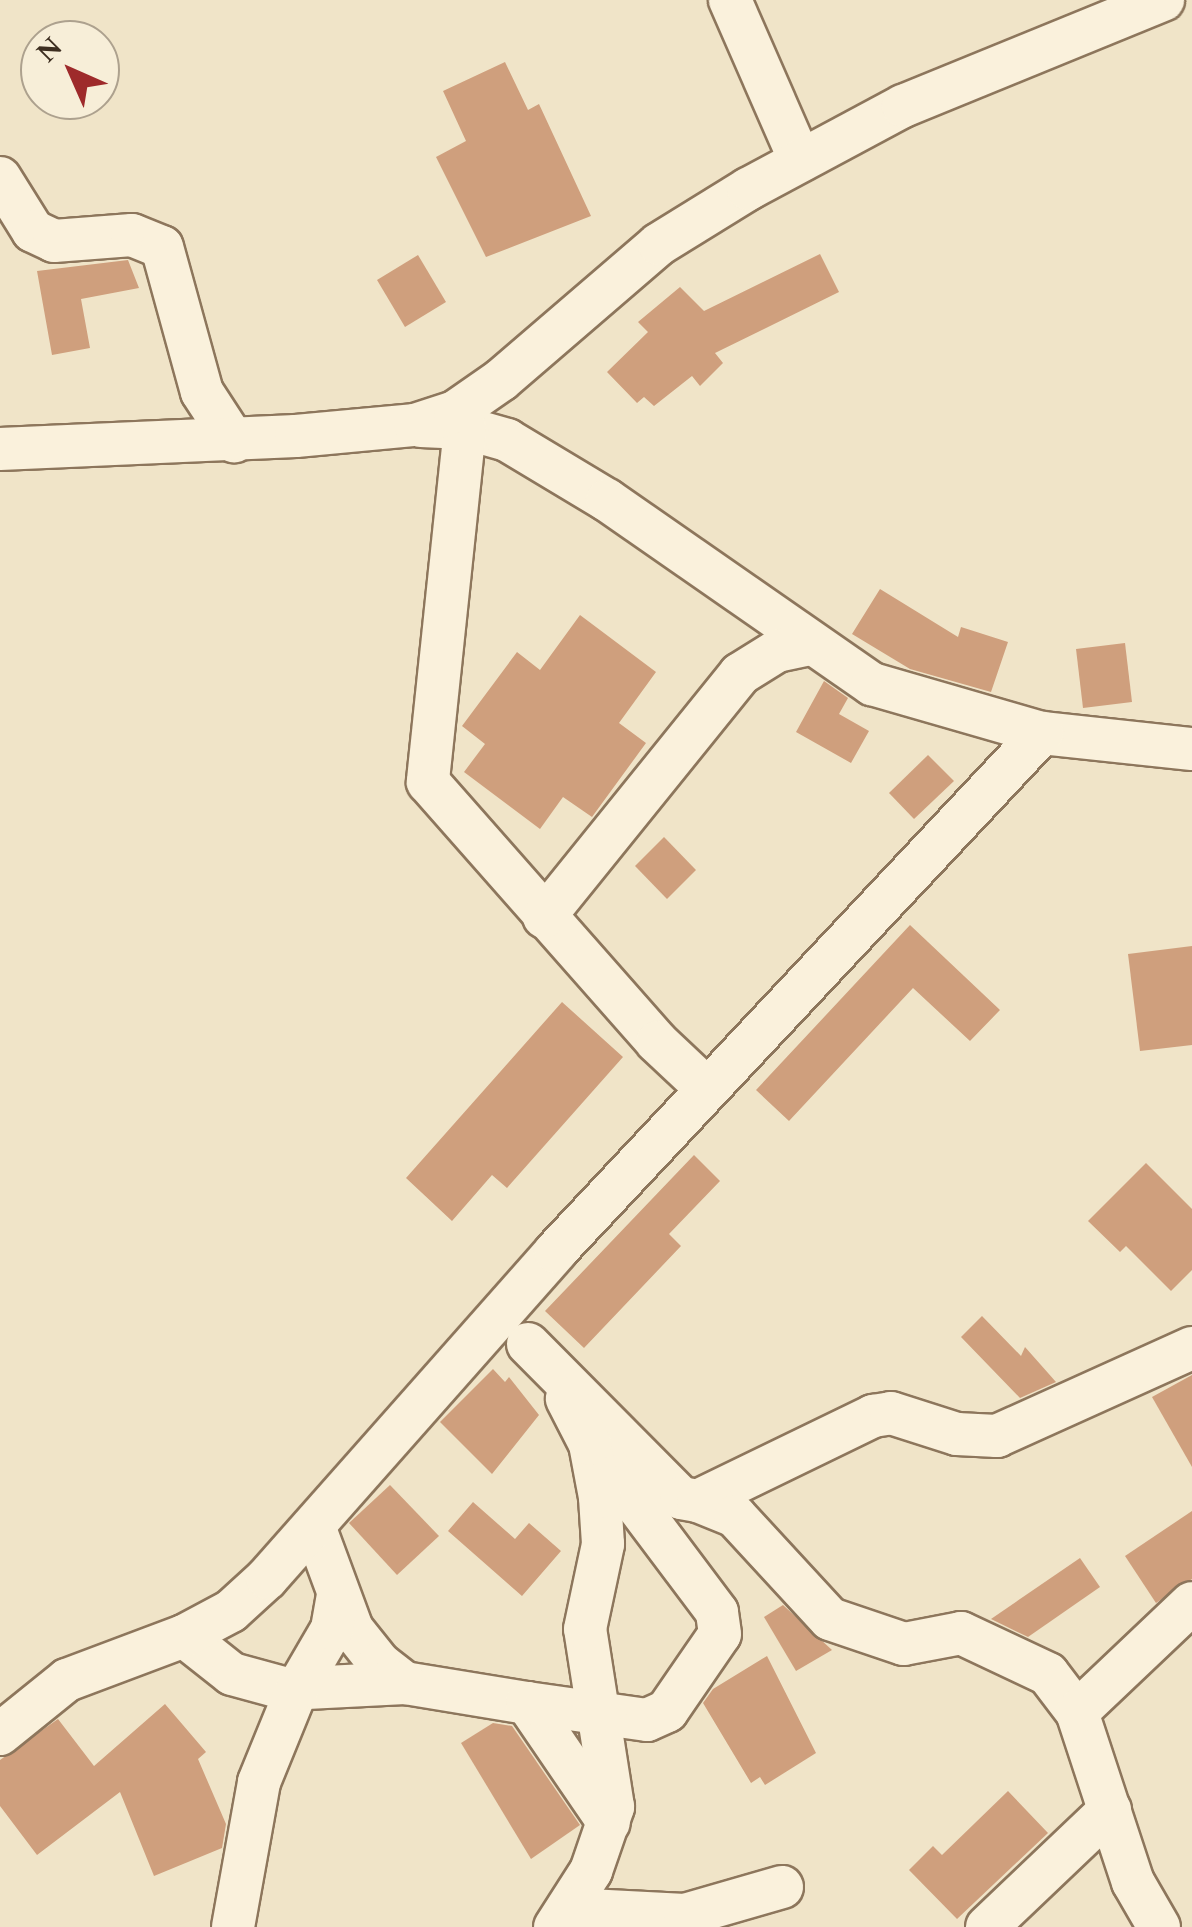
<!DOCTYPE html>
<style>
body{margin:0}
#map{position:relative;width:1192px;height:1927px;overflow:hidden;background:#f0e4c8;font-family:Spectral,serif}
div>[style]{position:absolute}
.building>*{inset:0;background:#cf9f7d}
.roads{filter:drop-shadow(2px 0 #8d765c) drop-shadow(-2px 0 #8d765c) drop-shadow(0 2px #8d765c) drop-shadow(0 -2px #8d765c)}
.minor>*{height:42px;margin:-21px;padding:0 21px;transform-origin:21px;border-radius:21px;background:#faf1dc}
span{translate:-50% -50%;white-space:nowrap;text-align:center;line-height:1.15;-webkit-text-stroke:8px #f7eed8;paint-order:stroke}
.north{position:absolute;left:20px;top:20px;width:100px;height:100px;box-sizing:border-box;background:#f7eed8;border:2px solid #ada18e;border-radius:50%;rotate:315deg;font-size:28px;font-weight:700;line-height:40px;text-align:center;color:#3d2e20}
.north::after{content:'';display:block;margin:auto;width:35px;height:45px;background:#9e2a2b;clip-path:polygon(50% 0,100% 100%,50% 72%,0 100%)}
</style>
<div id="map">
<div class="building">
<i style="clip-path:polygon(505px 62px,528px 110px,539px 104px,591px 216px,486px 257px,436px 157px,466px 141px,443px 91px)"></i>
<i style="clip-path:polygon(820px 254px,839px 292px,715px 353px,723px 363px,700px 386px,692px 376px,654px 406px,644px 397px,637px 403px,607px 372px,648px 332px,638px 322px,680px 287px,704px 311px)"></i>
<i style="clip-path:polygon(418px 255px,446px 302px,405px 327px,377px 280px)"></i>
<i style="clip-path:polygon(128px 260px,139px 288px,81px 299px,90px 348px,52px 355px,37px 271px)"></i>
<i style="clip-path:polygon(880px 589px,958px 637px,961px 627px,1008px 642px,991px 692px,910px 669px,852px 634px)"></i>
<i style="clip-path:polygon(580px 615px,656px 672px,619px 723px,646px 743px,592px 817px,563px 797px,540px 829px,464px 772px,485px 744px,462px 726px,517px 652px,540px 670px)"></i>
<i style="clip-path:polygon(1125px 643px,1132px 702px,1083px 708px,1076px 649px)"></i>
<i style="clip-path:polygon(824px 681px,848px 698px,839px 714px,869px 731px,851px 763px,796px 732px)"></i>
<i style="clip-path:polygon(928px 755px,954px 781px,914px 819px,889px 793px)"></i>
<i style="clip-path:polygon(664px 837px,696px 870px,667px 899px,635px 866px)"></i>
<i style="clip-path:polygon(910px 925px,1000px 1010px,970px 1041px,913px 988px,789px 1121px,756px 1090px)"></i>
<i style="clip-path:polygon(1192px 946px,1192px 1045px,1140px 1051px,1128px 954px)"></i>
<i style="clip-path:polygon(562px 1002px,623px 1057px,507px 1188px,492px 1175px,452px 1221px,406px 1178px)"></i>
<i style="clip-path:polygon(694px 1155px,720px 1181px,669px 1234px,681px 1246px,584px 1348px,545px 1311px)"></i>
<i style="clip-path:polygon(1146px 1163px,1192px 1209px,1192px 1270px,1171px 1291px,1126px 1246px,1120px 1252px,1088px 1221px)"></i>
<i style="clip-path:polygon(982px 1316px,1021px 1356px,1025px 1347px,1056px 1382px,1020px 1398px,961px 1337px)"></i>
<i style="clip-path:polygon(493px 1369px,505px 1382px,509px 1377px,539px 1415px,492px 1474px,440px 1422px)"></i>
<i style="clip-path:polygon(1192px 1375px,1192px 1467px,1152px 1397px)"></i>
<i style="clip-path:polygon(390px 1485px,439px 1536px,397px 1575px,349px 1523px)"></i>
<i style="clip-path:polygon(473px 1502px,515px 1539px,529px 1523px,561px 1551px,522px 1596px,448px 1531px)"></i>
<i style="clip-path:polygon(1192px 1511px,1192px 1579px,1156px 1603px,1125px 1556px)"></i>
<i style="clip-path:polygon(1080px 1558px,1100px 1587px,1028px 1637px,991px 1619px)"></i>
<i style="clip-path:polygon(783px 1605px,832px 1650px,796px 1671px,764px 1617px)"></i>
<i style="clip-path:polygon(767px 1656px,816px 1753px,765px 1785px,760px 1777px,751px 1783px,703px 1703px,713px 1689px)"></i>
<i style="clip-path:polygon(165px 1704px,206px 1752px,198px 1759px,226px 1824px,222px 1848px,154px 1876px,120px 1792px,37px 1855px,0 1806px,0 1760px,58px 1719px,94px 1766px)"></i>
<i style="clip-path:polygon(493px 1723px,512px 1726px,580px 1825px,531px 1859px,461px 1743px)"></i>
<i style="clip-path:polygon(1008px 1791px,1048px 1833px,957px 1919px,909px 1870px,933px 1846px,942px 1855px)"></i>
</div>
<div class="roads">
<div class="minor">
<i style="left:730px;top:0;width:175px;rotate:66.4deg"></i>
<i style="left:0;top:178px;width:62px;rotate:58.1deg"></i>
<i style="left:33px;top:231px;width:23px;rotate:25deg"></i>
<i style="left:54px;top:241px;width:78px;rotate:-4.4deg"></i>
<i style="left:132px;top:235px;width:32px;rotate:22deg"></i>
<i style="left:162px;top:247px;width:150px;rotate:74.6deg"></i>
<i style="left:202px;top:392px;width:59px;rotate:56.9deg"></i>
<i style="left:421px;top:426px;width:44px;rotate:2.6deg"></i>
<i style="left:465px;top:428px;width:44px;rotate:15.9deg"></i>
<i style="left:507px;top:440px;width:117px;rotate:31deg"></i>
<i style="left:607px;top:500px;width:323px;rotate:34.8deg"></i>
<i style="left:872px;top:684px;width:177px;rotate:16.1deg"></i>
<i style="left:1042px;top:733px;width:151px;rotate:6.1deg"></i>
<i style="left:465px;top:428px;width:356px;rotate:96deg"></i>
<i style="left:428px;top:782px;width:346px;rotate:48.6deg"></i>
<i style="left:657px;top:1042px;width:67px;rotate:43.2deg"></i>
<i style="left:0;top:449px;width:296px;rotate:-2.5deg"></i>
<i style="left:296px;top:436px;width:120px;rotate:-5.3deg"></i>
<i style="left:415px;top:425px;width:42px;rotate:-18deg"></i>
<i style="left:455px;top:412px;width:56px;rotate:-34.8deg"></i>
<i style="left:501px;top:380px;width:208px;rotate:-40.7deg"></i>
<i style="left:659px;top:244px;width:105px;rotate:-31.7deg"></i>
<i style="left:748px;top:189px;width:176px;rotate:-28.2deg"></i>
<i style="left:903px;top:106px;width:281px;rotate:-22.2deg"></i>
<i style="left:544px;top:917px;width:312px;rotate:-51.1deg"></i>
<i style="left:740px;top:674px;width:44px;rotate:-31.9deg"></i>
<i style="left:777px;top:651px;width:35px;rotate:-12deg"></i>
<i style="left:528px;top:1344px;width:217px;rotate:45.2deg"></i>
<i style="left:681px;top:1498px;width:17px;rotate:10deg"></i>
<i style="left:698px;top:1501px;width:195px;rotate:-25.9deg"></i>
<i style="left:873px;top:1416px;width:18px;rotate:-9deg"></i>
<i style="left:891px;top:1413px;width:69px;rotate:17.7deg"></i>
<i style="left:957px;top:1434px;width:40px;rotate:2.9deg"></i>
<i style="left:997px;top:1436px;width:214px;rotate:-24.3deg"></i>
<i style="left:698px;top:1501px;width:40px;rotate:22deg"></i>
<i style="left:735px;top:1516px;width:140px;rotate:47.3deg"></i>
<i style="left:830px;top:1619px;width:78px;rotate:18.7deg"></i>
<i style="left:904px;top:1644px;width:58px;rotate:-10.9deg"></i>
<i style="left:961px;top:1633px;width:96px;rotate:25.2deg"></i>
<i style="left:1048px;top:1674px;width:48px;rotate:52.7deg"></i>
<i style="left:1077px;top:1712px;width:179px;rotate:71.8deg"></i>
<i style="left:1133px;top:1882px;width:52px;rotate:60deg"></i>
<i style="left:314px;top:1526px;width:110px;rotate:69.7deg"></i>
<i style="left:352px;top:1629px;width:43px;rotate:51.5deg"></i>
<i style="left:379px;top:1663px;width:33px;rotate:38deg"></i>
<i style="left:405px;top:1683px;width:124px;rotate:9.3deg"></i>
<i style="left:527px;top:1703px;width:145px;rotate:55.7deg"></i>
<i style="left:184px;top:1636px;width:61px;rotate:38.4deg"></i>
<i style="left:232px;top:1674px;width:57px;rotate:15.3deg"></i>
<i style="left:287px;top:1689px;width:118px;rotate:-2.9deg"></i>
<i style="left:527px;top:1703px;width:121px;rotate:8.1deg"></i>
<i style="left:647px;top:1720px;width:22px;rotate:-24deg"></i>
<i style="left:667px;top:1711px;width:93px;rotate:-55.5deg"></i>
<i style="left:720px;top:1634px;width:22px;rotate:-98deg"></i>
<i style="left:717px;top:1612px;width:205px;rotate:-126.9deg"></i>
<i style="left:1077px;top:1712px;width:158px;rotate:-43.5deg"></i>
<i style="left:0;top:1734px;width:86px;rotate:-38.9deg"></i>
<i style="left:67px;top:1680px;width:125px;rotate:-20.6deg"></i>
<i style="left:184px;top:1636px;width:53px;rotate:-28deg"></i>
<i style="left:231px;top:1611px;width:49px;rotate:-42.5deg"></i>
<i style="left:267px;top:1578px;width:435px;rotate:-48.5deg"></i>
<i style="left:555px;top:1252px;width:712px;rotate:-46.82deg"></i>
<i style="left:233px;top:1927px;width:147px;rotate:-79.8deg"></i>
<i style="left:259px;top:1782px;width:100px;rotate:-67.8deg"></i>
<i style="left:297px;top:1689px;width:69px;rotate:-59.7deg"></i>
<i style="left:332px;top:1629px;width:34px;rotate:-80deg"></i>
<i style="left:555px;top:1927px;width:67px;rotate:-57.3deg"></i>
<i style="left:591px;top:1871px;width:68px;rotate:-71deg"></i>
<i style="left:613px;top:1807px;width:180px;rotate:-98.9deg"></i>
<i style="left:585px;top:1629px;width:87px;rotate:-78deg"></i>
<i style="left:603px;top:1544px;width:47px;rotate:-93.7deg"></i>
<i style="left:600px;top:1497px;width:54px;rotate:-100.7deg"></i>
<i style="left:590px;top:1444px;width:51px;rotate:-117.1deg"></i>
<i style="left:571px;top:1927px;width:18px;rotate:-96deg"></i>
<i style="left:569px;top:1909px;width:116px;rotate:3deg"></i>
<i style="left:685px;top:1915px;width:101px;rotate:-16.1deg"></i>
<i style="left:987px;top:1927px;width:170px;rotate:-43.6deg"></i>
</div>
</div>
<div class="north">N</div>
</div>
